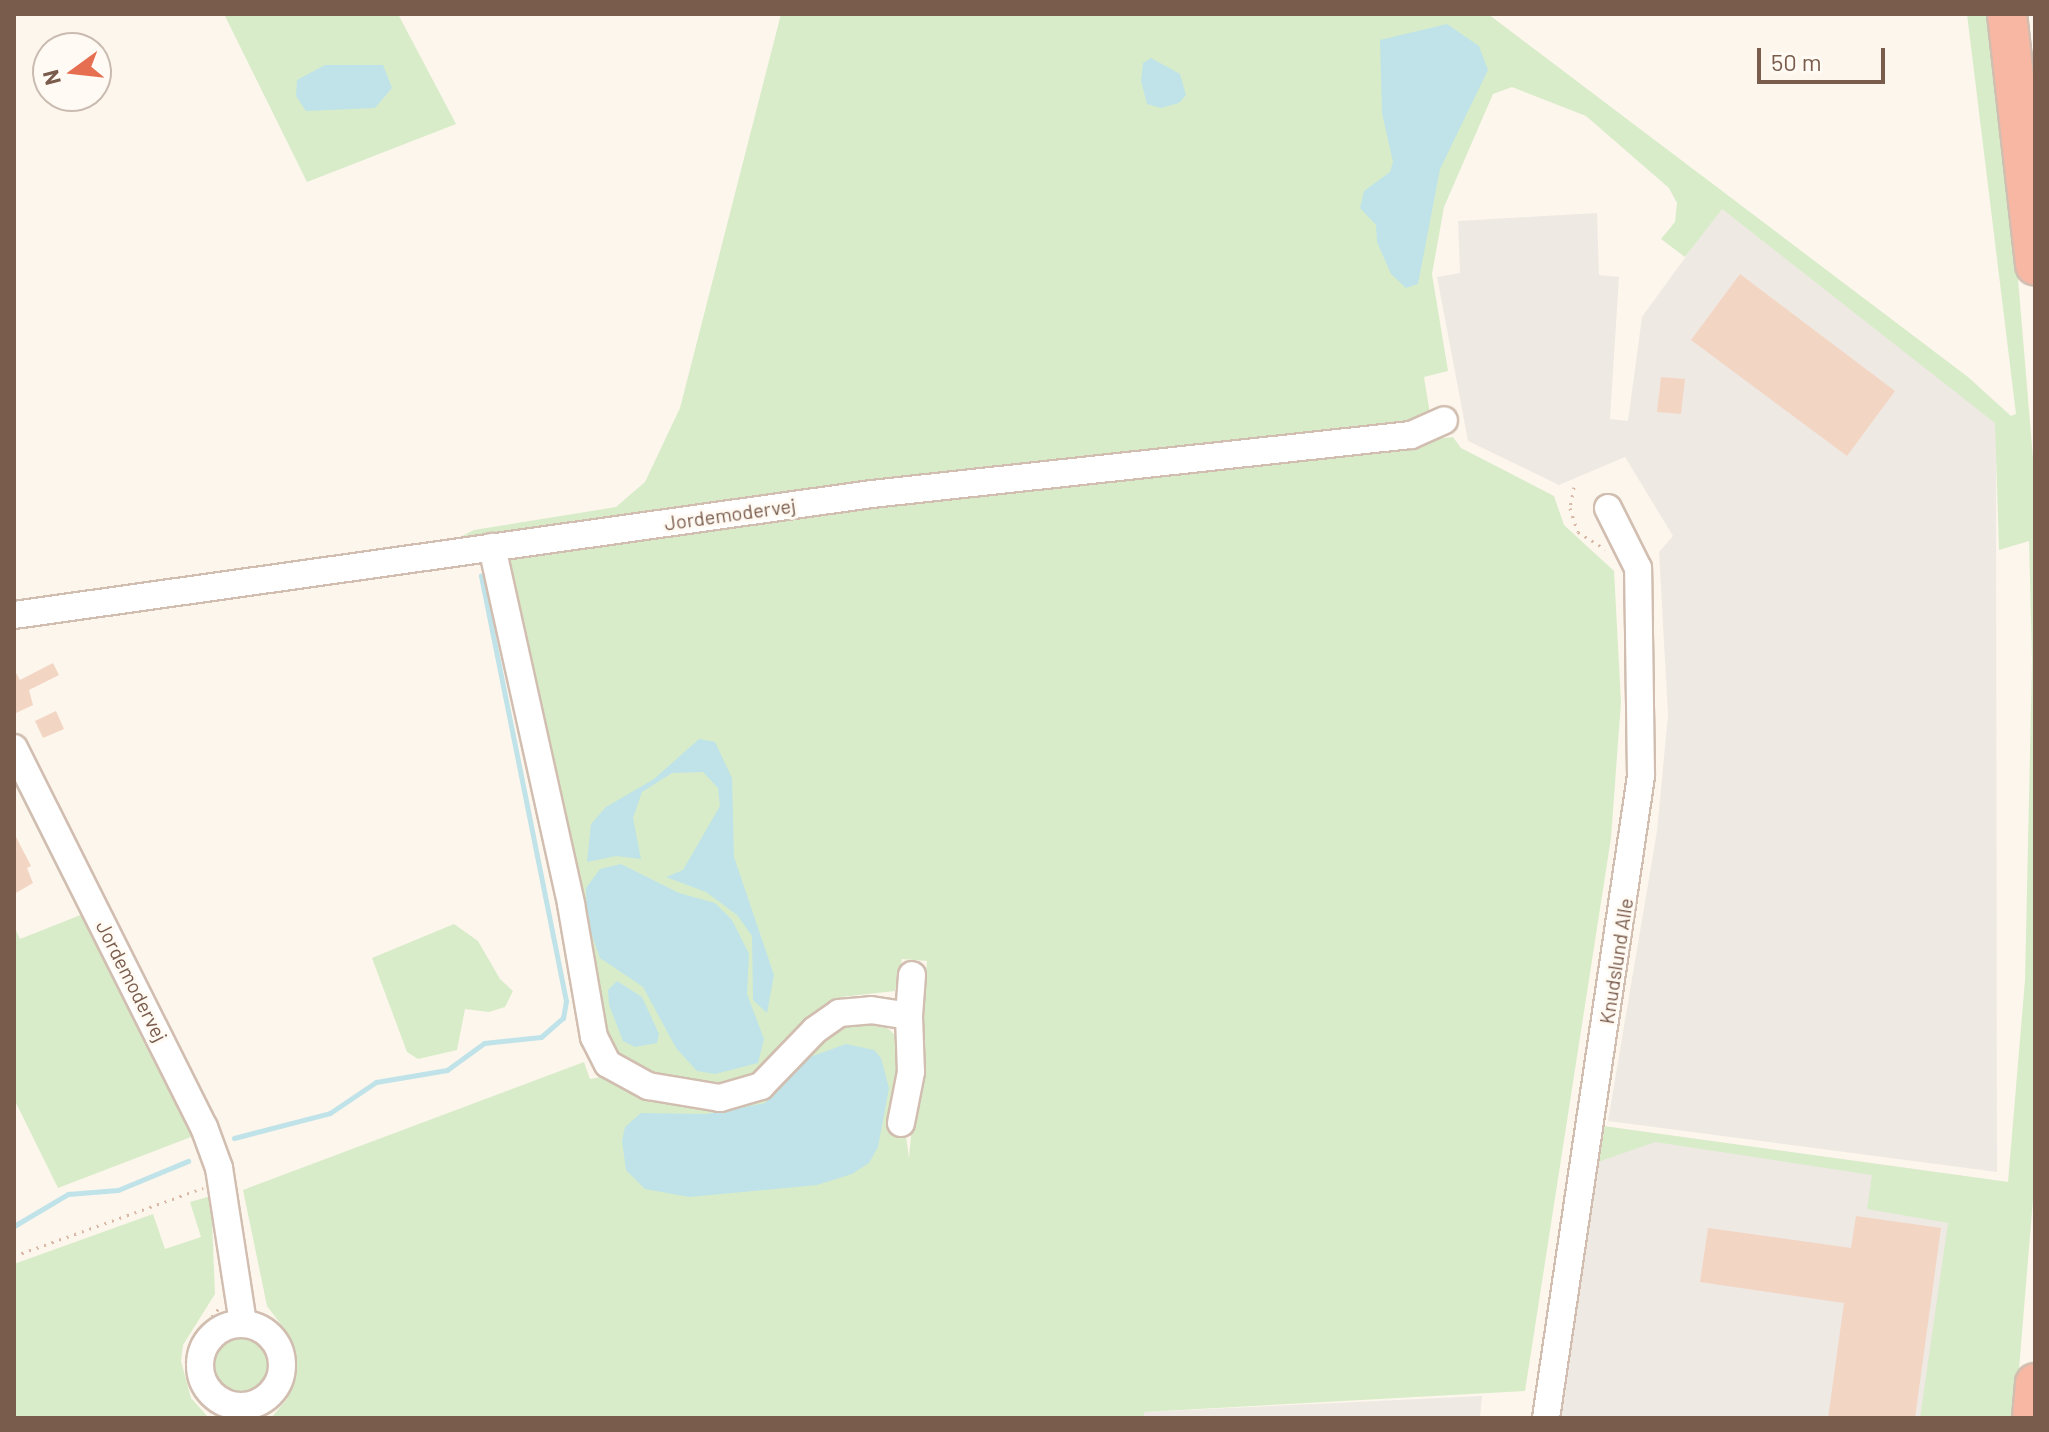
<!DOCTYPE html>
<style>
body{margin:0}
#map{position:relative;width:2049px;height:1432px;overflow:hidden;background:#fdf6ec;font-family:Barlow,sans-serif}
div>[style]{position:absolute}
.industrial>*{inset:0;background:#efe9e4}
.green>*{inset:0;background:#d8ecc9}
.round{border-radius:50%}
.water>*{inset:0;background:#bfe3e8}
.stream>*{height:5px;margin:-2.5px;padding:0 2.5px;transform-origin:2.5px;border-radius:2.5px;background:#bfe3e8}
.building>*{inset:0;background:#f3d5c3}
.path>*{height:3px;margin-top:-1.5px;transform-origin:0;background:repeating-linear-gradient(90deg,#d9b8a5 0 2px,transparent 0 8px)}
.roads{filter:drop-shadow(2px 0 #d1beb0) drop-shadow(-2px 0 #d1beb0) drop-shadow(0 2px #d1beb0) drop-shadow(0 -2px #d1beb0)}
.minor>*{height:26px;margin:-13px;padding:0 13px;transform-origin:13px;border-radius:13px;background:#fff}
.minor>.ring{margin:-13px;padding:0;box-sizing:content-box;background:none;border:26px solid #fff;border-radius:50%}
.highway>*{height:38px;margin:-19px;padding:0 19px;transform-origin:19px;border-radius:19px;background:#f7b7a3}
span{translate:-50% -50%;white-space:nowrap;text-align:center;line-height:1.15;-webkit-text-stroke:6px #fffaf3;paint-order:stroke}
.street-label{font-size:20px;color:#7a5c4d}
.frame{position:absolute;inset:0;border:16px solid #7a5c4d;pointer-events:none}
.north{position:absolute;left:32px;top:32px;width:80px;height:80px;box-sizing:border-box;background:#fffaf3;border:2px solid #cabbb1;border-radius:50%;rotate:255deg;font-size:22px;font-weight:700;line-height:32px;text-align:center;color:#7a5c4d}
.north::after{content:'';display:block;margin:auto;width:28px;height:36px;background:#e76f51;clip-path:polygon(50% 0,100% 100%,50% 72%,0 100%)}
.scale{position:absolute;left:1757px;top:48px;width:128px;height:36px;box-sizing:border-box;border:4px solid #7a5c4d;border-top:0;padding-left:10px;font-size:24px;line-height:28px;white-space:nowrap;color:#7a5c4d;-webkit-text-stroke:6px #fffaf3;paint-order:stroke}
</style>
<div id="map">
<div class="industrial">
<i style="clip-path:polygon(1721px 208px,1996px 423px,1997px 1172px,1608px 1121px,1657px 831px,1668px 715px,1659px 552px,1673px 536px,1625px 457px,1559px 485px,1468px 441px,1437px 277px,1460px 273px,1458px 221px,1597px 213px,1599px 275px,1619px 277px,1610px 419px,1628px 421px,1642px 317px)"></i>
<i style="clip-path:polygon(1603px 1126px,2008px 1182px,1985px 1418px,1558px 1418px)"></i>
<i style="clip-path:polygon(1482px 1396px,1480px 1418px,1144px 1418px,1144px 1412px)"></i>
</div>
<div class="green">
<i style="clip-path:polygon(224px 14px,398px 14px,456px 124px,307px 182px)"></i>
<i style="clip-path:polygon(781px 14px,1488px 14px,1968px 377px,2011px 416px,2016px 414px,1967px 14px,1990px 14px,2010px 183px,2035px 482px,2035px 1175px,2015px 1418px,1920px 1418px,1948px 1223px,1867px 1209px,1872px 1175px,1655px 1142px,1598px 1162px,1603px 1126px,2008px 1182px,2025px 980px,2032px 661px,2029px 541px,1999px 550px,1995px 423px,1722px 209px,1685px 257px,1661px 239px,1675px 222px,1677px 203px,1669px 188px,1586px 116px,1512px 87px,1493px 94px,1444px 207px,1432px 274px,1448px 371px,1424px 377px,1431px 420px,438px 548px,474px 530px,616px 507px,645px 482px,680px 408px)"></i>
<i style="clip-path:polygon(1453px 437px,1461px 448px,1554px 496px,1564px 525px,1614px 571px,1621px 702px,1611px 838px,1525px 1391px,1144px 1412px,1144px 1418px,271px 1418px,287px 1399px,297px 1367px,285px 1330px,267px 1306px,243px 1190px,584px 1062px,590px 1079px,602px 1077px,639px 1095px,732px 1108px,760px 1097px,837px 1022px,855px 1015px,875px 1016px,898px 1038px,905px 1056px,892px 1129px,905px 1129px,909px 1158px,927px 961px,902px 959px,895px 991px,841px 997px,745px 1089px,697px 1091px,663px 1084px,613px 1058px,601px 1041px,504px 556px,663px 530px)"></i>
<i style="clip-path:polygon(88px 912px,190px 1120px,191px 1137px,58px 1188px,14px 1099px,14px 926px,20px 939px)"></i>
<i style="clip-path:polygon(454px 924px,478px 941px,500px 979px,513px 991px,505px 1007px,489px 1012px,465px 1009px,457px 1050px,418px 1059px,407px 1052px,372px 958px)"></i>
<i style="clip-path:polygon(211px 1196px,215px 1294px,183px 1345px,181px 1361px,191px 1398px,209px 1418px,14px 1418px,14px 1264px,153px 1214px,165px 1249px,201px 1237px,190px 1202px)"></i>
<i class="round" style="left:207px;top:1330px;width:68px;height:68px"></i>
</div>
<div class="water">
<i style="clip-path:polygon(1447px 24px,1479px 46px,1488px 70px,1440px 169px,1418px 284px,1406px 288px,1391px 274px,1377px 242px,1376px 225px,1360px 208px,1364px 191px,1390px 172px,1393px 162px,1382px 113px,1380px 40px)"></i>
<i style="clip-path:polygon(1151px 58px,1180px 74px,1186px 95px,1179px 103px,1161px 108px,1147px 104px,1141px 81px,1143px 63px)"></i>
<i style="clip-path:polygon(325px 65px,383px 65px,392px 88px,375px 108px,306px 111px,296px 96px,297px 80px)"></i>
<i style="clip-path:polygon(699px 739px,715px 742px,732px 778px,734px 857px,774px 975px,767px 1013px,753px 1000px,752px 936px,737px 915px,706px 892px,666px 877px,683px 870px,720px 806px,718px 788px,703px 772px,672px 773px,642px 792px,633px 818px,641px 859px,616px 856px,587px 862px,591px 824px,606px 807px,654px 779px)"></i>
<i style="clip-path:polygon(621px 864px,679px 893px,715px 903px,732px 920px,749px 954px,747px 994px,764px 1039px,758px 1063px,715px 1074px,697px 1071px,676px 1048px,643px 987px,600px 958px,587px 921px,586px 888px,600px 869px)"></i>
<i style="clip-path:polygon(617px 981px,642px 997px,659px 1034px,657px 1043px,635px 1047px,623px 1041px,609px 1005px,608px 990px)"></i>
<i style="clip-path:polygon(846px 1044px,874px 1050px,881px 1058px,889px 1088px,878px 1147px,869px 1163px,852px 1174px,817px 1185px,689px 1197px,645px 1189px,626px 1170px,622px 1141px,625px 1127px,641px 1113px,706px 1114px,765px 1103px,810px 1057px)"></i>
</div>
<div class="stream">
<i style="left:234px;top:1138px;width:99px;rotate:-14.6deg"></i>
<i style="left:330px;top:1113px;width:55px;rotate:-34deg"></i>
<i style="left:376px;top:1082px;width:72px;rotate:-9.6deg"></i>
<i style="left:447px;top:1070px;width:46px;rotate:-36.1deg"></i>
<i style="left:484px;top:1043px;width:57px;rotate:-6deg"></i>
<i style="left:541px;top:1037px;width:29px;rotate:-41deg"></i>
<i style="left:563px;top:1018px;width:17px;rotate:-80deg"></i>
<i style="left:566px;top:1001px;width:434px;rotate:-101.3deg"></i>
<i style="left:14px;top:1226px;width:63px;rotate:-30.7deg"></i>
<i style="left:68px;top:1194px;width:50px;rotate:-4.6deg"></i>
<i style="left:118px;top:1190px;width:76px;rotate:-22.5deg"></i>
</div>
<div class="building">
<i style="clip-path:polygon(1740px 274px,1895px 391px,1847px 456px,1691px 340px)"></i>
<i style="clip-path:polygon(1661px 377px,1685px 379px,1681px 414px,1657px 412px)"></i>
<i style="clip-path:polygon(53px 663px,59px 675px,29px 690px,33px 705px,14px 714px,14px 669px,20px 680px)"></i>
<i style="clip-path:polygon(56px 711px,64px 729px,43px 738px,35px 721px)"></i>
<i style="clip-path:polygon(14px 833px,31px 866px,27px 868px,33px 883px,14px 894px)"></i>
<i style="clip-path:polygon(1856px 1216px,1941px 1228px,1915px 1418px,1828px 1418px,1844px 1303px,1700px 1282px,1708px 1228px,1851px 1248px)"></i>
</div>
<div class="path">
<i style="left:1574px;top:487px;width:21px;rotate:101deg"></i>
<i style="left:1570px;top:508px;width:25px;rotate:72deg"></i>
<i style="left:1578px;top:532px;width:32px;rotate:32deg"></i>
<i style="left:14px;top:1256px;width:201px;rotate:-19.8deg"></i>
<i style="left:217px;top:1418px;width:35px;rotate:-130deg"></i>
<i style="left:194px;top:1391px;width:29px;rotate:-106deg"></i>
<i style="left:186px;top:1363px;width:23px;rotate:-77deg"></i>
<i style="left:191px;top:1341px;width:45px;rotate:-49.5deg"></i>
</div>
<div class="roads">
<div class="minor">
<i style="left:492px;top:547px;width:366px;rotate:77.5deg"></i>
<i style="left:571px;top:904px;width:135px;rotate:80.2deg"></i>
<i style="left:594px;top:1037px;width:30px;rotate:63deg"></i>
<i style="left:608px;top:1064px;width:46px;rotate:28.8deg"></i>
<i style="left:648px;top:1086px;width:73px;rotate:9.5deg"></i>
<i style="left:720px;top:1098px;width:43px;rotate:-16.3deg"></i>
<i style="left:761px;top:1086px;width:78px;rotate:-46deg"></i>
<i style="left:815px;top:1030px;width:29px;rotate:-35deg"></i>
<i style="left:839px;top:1013px;width:32px;rotate:-5deg"></i>
<i style="left:871px;top:1010px;width:38px;rotate:9deg"></i>
<i style="left:909px;top:1016px;width:56px;rotate:88deg"></i>
<i style="left:911px;top:1072px;width:52px;rotate:101.1deg"></i>
<i style="left:14px;top:615px;width:866px;rotate:-8.03deg"></i>
<i style="left:872px;top:494px;width:542px;rotate:-6.25deg"></i>
<i style="left:1411px;top:435px;width:36px;rotate:-24deg"></i>
<i style="left:14px;top:748px;width:424px;rotate:63.4deg"></i>
<i style="left:204px;top:1127px;width:44px;rotate:69.9deg"></i>
<i style="left:219px;top:1168px;width:157px;rotate:81.2deg"></i>
<i style="left:909px;top:1016px;width:41px;rotate:-85.8deg"></i>
<i class="ring" style="left:200px;top:1324px;width:56px;height:56px"></i>
<i style="left:1546px;top:1418px;width:649px;rotate:-81.58deg"></i>
<i style="left:1641px;top:776px;width:208px;rotate:-90.8deg"></i>
<i style="left:1638px;top:568px;width:67px;rotate:-116.6deg"></i>
</div>
<div class="highway">
<i style="left:2007px;top:14px;width:253px;rotate:83.6deg"></i>
<i style="left:2032px;top:1418px;width:35px;rotate:-85deg"></i>
</div>
</div>
<div class="street-label">
<span style="left:730px;top:514px;rotate:-8deg">Jordemodervej</span>
<span style="left:1616px;top:961px;rotate:-81deg">Knudslund Alle</span>
<span style="left:132px;top:981px;rotate:63deg">Jordemodervej</span>
</div>
<div class="frame"></div>
<div class="north">N</div>
<div class="scale">50 m</div>
</div>
